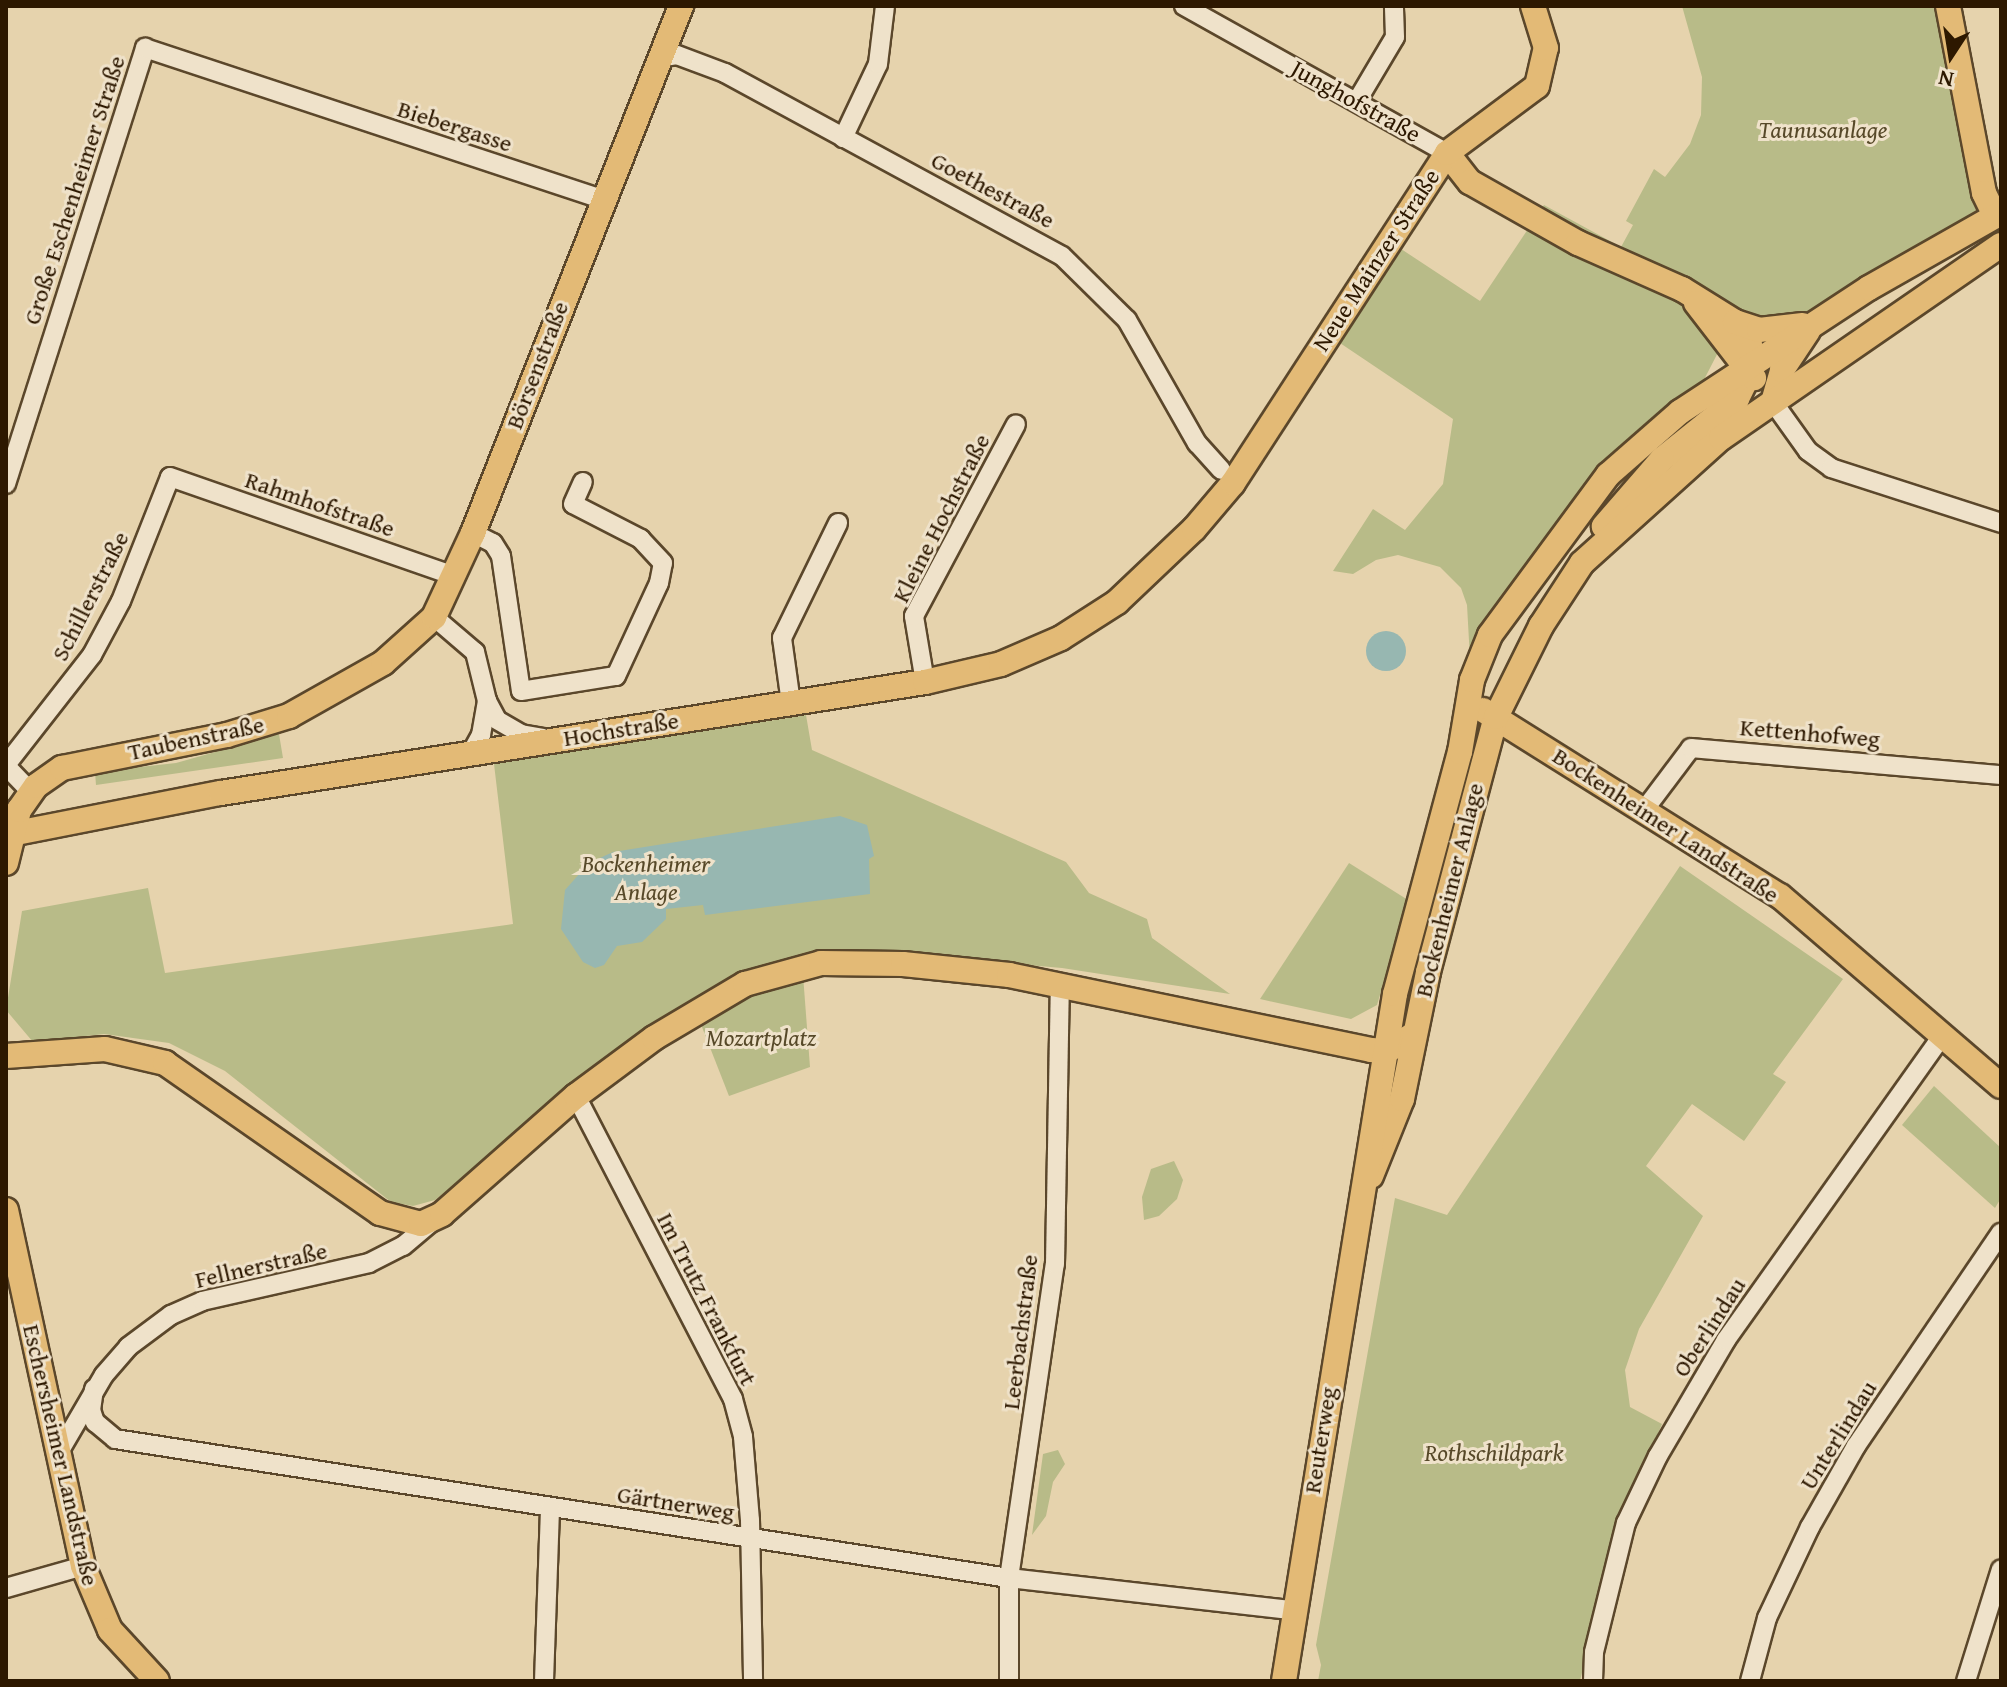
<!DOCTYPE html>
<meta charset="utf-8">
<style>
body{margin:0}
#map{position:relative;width:2007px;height:1687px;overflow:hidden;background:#e6d3ad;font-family:"Gentium Book Plus",serif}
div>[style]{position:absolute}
.green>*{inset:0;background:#b8bb88}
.water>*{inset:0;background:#97b7b1}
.round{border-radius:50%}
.roads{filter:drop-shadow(2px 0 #5b472b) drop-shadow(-2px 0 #5b472b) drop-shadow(0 2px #5b472b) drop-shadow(0 -2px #5b472b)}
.minor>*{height:18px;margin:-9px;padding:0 9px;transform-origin:9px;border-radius:9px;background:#efe2ca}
.major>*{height:24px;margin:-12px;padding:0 12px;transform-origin:12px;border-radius:12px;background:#e3ba76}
span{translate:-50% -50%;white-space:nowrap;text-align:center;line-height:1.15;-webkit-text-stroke:6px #efe2ca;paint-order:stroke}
.street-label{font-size:24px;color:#2d1800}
.park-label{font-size:24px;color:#574929;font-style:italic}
.frame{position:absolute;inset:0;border:8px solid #2d1800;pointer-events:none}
.north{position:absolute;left:1911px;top:16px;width:80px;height:80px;-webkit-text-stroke:6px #efe2ca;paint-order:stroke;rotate:192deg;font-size:22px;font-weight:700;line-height:32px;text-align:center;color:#2d1800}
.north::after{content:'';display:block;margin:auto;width:28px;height:36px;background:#2d1800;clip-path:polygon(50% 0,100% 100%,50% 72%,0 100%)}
</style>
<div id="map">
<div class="green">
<i style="clip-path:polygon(1682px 6px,1937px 6px,1978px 213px,1814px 323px,1728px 333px,1692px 403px,1608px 475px,1470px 659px,1467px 605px,1461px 588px,1440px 567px,1398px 555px,1376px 560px,1353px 574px,1333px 571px,1373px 509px,1405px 530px,1443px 484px,1453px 419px,1334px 339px,1392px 243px,1480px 301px,1544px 205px,1621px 247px,1633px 225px,1626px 221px,1654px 169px,1665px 177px,1690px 144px,1701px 115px,1702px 77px)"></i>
<i style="clip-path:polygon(806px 715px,812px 750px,1066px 862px,1089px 893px,1147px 919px,1152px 938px,1230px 994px,1062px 968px,905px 954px,818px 956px,573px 1091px,435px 1200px,413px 1206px,391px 1202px,225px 1071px,169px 1043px,104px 1034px,33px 1042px,6px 1010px,22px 911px,148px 888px,165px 973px,513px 924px,494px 764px)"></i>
<i style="clip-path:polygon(279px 734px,283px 758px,96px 785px,95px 772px,176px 763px)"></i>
<i style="clip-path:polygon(1349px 863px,1408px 900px,1377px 1005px,1351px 1019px,1260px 999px)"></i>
<i style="clip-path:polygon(1680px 866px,1843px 979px,1773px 1074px,1786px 1082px,1744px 1141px,1692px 1104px,1646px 1166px,1703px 1216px,1639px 1329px,1625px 1370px,1630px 1407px,1662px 1424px,1616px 1532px,1580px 1681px,1318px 1681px,1321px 1665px,1316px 1645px,1395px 1198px,1447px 1215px)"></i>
<i style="clip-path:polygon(803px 975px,810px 1067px,729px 1096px,700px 1022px,748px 994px)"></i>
<i style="clip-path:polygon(1934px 1086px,2001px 1148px,2001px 1198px,1995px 1208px,1902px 1125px)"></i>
<i style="clip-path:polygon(1174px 1161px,1183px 1180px,1177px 1199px,1159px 1216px,1144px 1220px,1142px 1197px,1151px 1169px)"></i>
<i style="clip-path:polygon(1058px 1450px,1065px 1464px,1053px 1482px,1046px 1516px,1032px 1535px,1043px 1454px)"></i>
</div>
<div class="water">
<i class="round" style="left:1366px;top:631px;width:40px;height:40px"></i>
<i style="clip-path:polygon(840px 816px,867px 825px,874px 856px,869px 859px,870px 894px,705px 915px,703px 905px,666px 909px,666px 919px,642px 942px,617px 946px,604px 965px,595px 968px,583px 962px,561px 929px,565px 890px,589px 863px,613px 852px)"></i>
</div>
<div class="roads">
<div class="minor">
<i style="left:1184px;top:6px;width:301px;rotate:29.2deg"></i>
<i style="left:658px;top:58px;width:19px;rotate:-9deg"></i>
<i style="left:677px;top:55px;width:51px;rotate:20.6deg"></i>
<i style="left:725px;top:73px;width:383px;rotate:28.5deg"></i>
<i style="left:1062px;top:256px;width:91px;rotate:44.6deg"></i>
<i style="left:1127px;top:320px;width:142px;rotate:60.4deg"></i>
<i style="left:1197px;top:443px;width:36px;rotate:48deg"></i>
<i style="left:1357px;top:101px;width:74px;rotate:-59.3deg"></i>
<i style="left:1395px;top:37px;width:31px;rotate:-92deg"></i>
<i style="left:843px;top:138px;width:82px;rotate:-64.7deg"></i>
<i style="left:878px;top:64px;width:58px;rotate:-83.1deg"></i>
<i style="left:1773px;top:402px;width:60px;rotate:54.5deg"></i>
<i style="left:1808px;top:451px;width:29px;rotate:36deg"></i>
<i style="left:1831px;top:468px;width:179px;rotate:17.9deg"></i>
<i style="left:6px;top:484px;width:458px;rotate:-72.3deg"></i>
<i style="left:145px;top:48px;width:481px;rotate:18.3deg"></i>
<i style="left:473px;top:533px;width:22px;rotate:27deg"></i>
<i style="left:493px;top:543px;width:15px;rotate:58deg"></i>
<i style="left:501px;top:556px;width:136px;rotate:81.6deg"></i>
<i style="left:521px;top:691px;width:96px;rotate:-9deg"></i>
<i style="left:616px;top:676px;width:102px;rotate:-65.2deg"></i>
<i style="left:659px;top:583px;width:20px;rotate:-79deg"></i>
<i style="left:663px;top:563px;width:33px;rotate:-133deg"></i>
<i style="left:641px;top:539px;width:76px;rotate:-152.8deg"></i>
<i style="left:573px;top:504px;width:24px;rotate:-66deg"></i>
<i style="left:434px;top:617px;width:54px;rotate:40.5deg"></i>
<i style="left:475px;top:652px;width:50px;rotate:76.2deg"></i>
<i style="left:487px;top:701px;width:21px;rotate:62deg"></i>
<i style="left:497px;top:720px;width:28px;rotate:30deg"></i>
<i style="left:521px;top:734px;width:22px;rotate:10deg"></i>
<i style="left:925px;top:682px;width:67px;rotate:-99.5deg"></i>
<i style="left:914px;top:616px;width:217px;rotate:-62deg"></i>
<i style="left:791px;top:703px;width:66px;rotate:-97.9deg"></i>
<i style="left:782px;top:638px;width:128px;rotate:-64deg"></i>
<i style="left:471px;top:753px;width:21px;rotate:-61deg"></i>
<i style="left:481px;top:735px;width:35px;rotate:-80deg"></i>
<i style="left:6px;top:765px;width:140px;rotate:-52deg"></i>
<i style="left:92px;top:655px;width:61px;rotate:-61.8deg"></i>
<i style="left:121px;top:601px;width:133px;rotate:-68.4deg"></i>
<i style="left:170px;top:477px;width:302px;rotate:19.2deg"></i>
<i style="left:6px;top:766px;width:36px;rotate:46deg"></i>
<i style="left:1645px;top:809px;width:76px;rotate:-53deg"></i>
<i style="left:1691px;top:748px;width:311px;rotate:5deg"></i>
<i style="left:576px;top:1096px;width:341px;rotate:62.6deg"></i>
<i style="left:733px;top:1399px;width:39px;rotate:75deg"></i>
<i style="left:743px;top:1437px;width:83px;rotate:85.2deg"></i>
<i style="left:750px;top:1520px;width:161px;rotate:88.9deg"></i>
<i style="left:94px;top:1389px;width:21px;rotate:98deg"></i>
<i style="left:91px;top:1410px;width:13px;rotate:72deg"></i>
<i style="left:95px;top:1422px;width:26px;rotate:40deg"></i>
<i style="left:115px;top:1439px;width:905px;rotate:8.84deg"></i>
<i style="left:1009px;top:1578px;width:285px;rotate:6.5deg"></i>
<i style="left:59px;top:1452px;width:89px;rotate:-59.7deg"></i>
<i style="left:104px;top:1375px;width:37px;rotate:-49deg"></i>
<i style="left:128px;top:1347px;width:54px;rotate:-36.7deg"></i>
<i style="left:171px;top:1315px;width:34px;rotate:-24deg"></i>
<i style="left:202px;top:1301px;width:171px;rotate:-12.8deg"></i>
<i style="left:369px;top:1263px;width:38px;rotate:-27deg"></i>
<i style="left:403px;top:1246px;width:39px;rotate:-40deg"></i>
<i style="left:6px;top:1588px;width:80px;rotate:-15.9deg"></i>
<i style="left:544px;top:1681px;width:173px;rotate:-88deg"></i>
<i style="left:1009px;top:1681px;width:103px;rotate:-90deg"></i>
<i style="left:1009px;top:1578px;width:317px;rotate:-81.7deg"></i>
<i style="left:1055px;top:1264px;width:277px;rotate:-89deg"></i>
<i style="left:1593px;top:1681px;width:29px;rotate:-88deg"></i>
<i style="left:1594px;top:1652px;width:133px;rotate:-76.1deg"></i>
<i style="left:1626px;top:1523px;width:74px;rotate:-64.5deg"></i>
<i style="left:1658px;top:1456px;width:134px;rotate:-59.6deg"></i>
<i style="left:1726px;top:1340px;width:374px;rotate:-54.6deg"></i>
<i style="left:1750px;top:1681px;width:65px;rotate:-74.9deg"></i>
<i style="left:1767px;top:1618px;width:101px;rotate:-64.7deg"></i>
<i style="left:1810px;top:1527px;width:93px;rotate:-60.4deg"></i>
<i style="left:1856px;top:1446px;width:258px;rotate:-55.8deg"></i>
<i style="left:1966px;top:1681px;width:117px;rotate:-72.6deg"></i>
</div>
<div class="major">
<i style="left:1948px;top:6px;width:190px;rotate:79.1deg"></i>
<i style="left:1984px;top:193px;width:25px;rotate:64deg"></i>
<i style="left:1447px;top:153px;width:37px;rotate:52deg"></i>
<i style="left:1470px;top:182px;width:124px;rotate:29.5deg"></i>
<i style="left:1578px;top:243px;width:114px;rotate:23.9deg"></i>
<i style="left:1682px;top:289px;width:62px;rotate:31.9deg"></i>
<i style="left:1735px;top:322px;width:27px;rotate:57deg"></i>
<i style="left:1750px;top:345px;width:27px;rotate:90deg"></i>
<i style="left:1750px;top:372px;width:30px;rotate:116deg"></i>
<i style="left:1737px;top:399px;width:96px;rotate:141.3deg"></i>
<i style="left:1662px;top:459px;width:89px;rotate:130.9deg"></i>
<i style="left:1696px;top:303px;width:95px;rotate:52.3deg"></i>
<i style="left:1735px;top:322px;width:25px;rotate:18deg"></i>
<i style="left:1759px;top:330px;width:44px;rotate:-6.5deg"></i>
<i style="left:1773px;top:402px;width:33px;rotate:-74deg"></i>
<i style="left:1782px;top:370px;width:47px;rotate:-56.3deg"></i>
<i style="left:1483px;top:710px;width:350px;rotate:32.1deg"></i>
<i style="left:1780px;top:896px;width:291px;rotate:40.7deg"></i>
<i style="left:6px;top:835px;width:219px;rotate:-11.1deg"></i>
<i style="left:221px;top:793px;width:713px;rotate:-8.96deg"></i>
<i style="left:925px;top:682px;width:78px;rotate:-13.3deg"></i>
<i style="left:1001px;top:664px;width:65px;rotate:-23.4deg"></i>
<i style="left:1061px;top:638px;width:67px;rotate:-32.7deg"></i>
<i style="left:1117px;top:602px;width:106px;rotate:-43.5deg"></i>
<i style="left:1194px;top:529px;width:60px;rotate:-49.7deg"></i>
<i style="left:1233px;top:483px;width:393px;rotate:-57deg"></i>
<i style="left:1447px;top:153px;width:112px;rotate:-36.7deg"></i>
<i style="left:1537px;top:86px;width:39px;rotate:-77deg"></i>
<i style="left:1546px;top:48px;width:44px;rotate:-107.2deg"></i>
<i style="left:6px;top:863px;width:55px;rotate:-76.2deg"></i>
<i style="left:19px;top:810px;width:29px;rotate:-55deg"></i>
<i style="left:36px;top:786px;width:32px;rotate:-35deg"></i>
<i style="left:62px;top:768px;width:168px;rotate:-11.3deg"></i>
<i style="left:227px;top:735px;width:65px;rotate:-17deg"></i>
<i style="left:289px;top:716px;width:108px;rotate:-29.4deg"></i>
<i style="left:383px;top:663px;width:69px;rotate:-42deg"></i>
<i style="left:434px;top:617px;width:93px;rotate:-65.1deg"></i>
<i style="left:473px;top:533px;width:567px;rotate:-68.46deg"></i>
<i style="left:6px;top:1056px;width:99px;rotate:-4deg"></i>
<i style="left:105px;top:1049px;width:62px;rotate:13.1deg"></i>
<i style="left:165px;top:1063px;width:262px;rotate:34.9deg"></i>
<i style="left:380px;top:1213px;width:42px;rotate:15deg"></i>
<i style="left:421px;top:1224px;width:23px;rotate:-25deg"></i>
<i style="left:442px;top:1214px;width:179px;rotate:-41.4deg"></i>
<i style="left:576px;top:1096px;width:97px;rotate:-36.6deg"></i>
<i style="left:654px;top:1038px;width:106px;rotate:-30.7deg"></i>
<i style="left:745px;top:984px;width:79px;rotate:-15.4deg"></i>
<i style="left:821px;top:963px;width:82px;rotate:0.7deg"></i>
<i style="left:903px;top:964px;width:107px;rotate:5.9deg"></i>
<i style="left:1009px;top:975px;width:370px;rotate:11.7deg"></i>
<i style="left:1371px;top:1050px;width:16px;rotate:4deg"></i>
<i style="left:1387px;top:1051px;width:32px;rotate:-32deg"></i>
<i style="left:1371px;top:1176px;width:83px;rotate:-68.1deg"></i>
<i style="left:1402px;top:1099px;width:130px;rotate:-78.4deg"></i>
<i style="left:1428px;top:972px;width:264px;rotate:-75.1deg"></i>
<i style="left:1496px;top:717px;width:102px;rotate:-63.7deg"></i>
<i style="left:1541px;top:626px;width:75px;rotate:-56.9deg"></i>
<i style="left:1582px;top:563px;width:187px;rotate:-42deg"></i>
<i style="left:1721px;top:438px;width:340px;rotate:-34.6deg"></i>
<i style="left:6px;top:1210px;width:364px;rotate:77.8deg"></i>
<i style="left:83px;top:1566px;width:69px;rotate:67.1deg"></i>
<i style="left:110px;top:1630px;width:69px;rotate:47.3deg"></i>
<i style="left:1284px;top:1681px;width:696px;rotate:-80.82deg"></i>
<i style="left:1395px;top:994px;width:251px;rotate:-75deg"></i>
<i style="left:1460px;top:752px;width:73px;rotate:-80.5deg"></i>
<i style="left:1472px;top:680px;width:48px;rotate:-68.2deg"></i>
<i style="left:1490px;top:635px;width:199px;rotate:-53.6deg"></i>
<i style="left:1608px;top:475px;width:96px;rotate:-41.2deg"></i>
<i style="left:1680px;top:412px;width:226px;rotate:-33.3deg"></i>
<i style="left:1869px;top:288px;width:152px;rotate:-29.6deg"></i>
</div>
</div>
<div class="street-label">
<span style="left:1356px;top:101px;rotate:29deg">Junghofstraße</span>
<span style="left:455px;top:126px;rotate:18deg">Biebergasse</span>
<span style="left:74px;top:190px;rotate:-72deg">Große Eschenheimer Straße</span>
<span style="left:993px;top:190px;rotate:28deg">Goethestraße</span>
<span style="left:1376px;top:260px;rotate:-57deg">Neue Mainzer Straße</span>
<span style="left:537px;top:365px;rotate:-69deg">Börsenstraße</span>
<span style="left:320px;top:504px;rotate:19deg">Rahmhofstraße</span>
<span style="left:941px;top:518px;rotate:-63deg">Kleine Hochstraße</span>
<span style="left:90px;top:596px;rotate:-63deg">Schillerstraße</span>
<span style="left:621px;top:729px;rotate:-9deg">Hochstraße</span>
<span style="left:1810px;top:733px;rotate:5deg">Kettenhofweg</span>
<span style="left:196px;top:738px;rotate:-12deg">Taubenstraße</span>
<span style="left:1666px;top:825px;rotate:33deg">Bockenheimer Landstraße</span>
<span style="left:1449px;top:890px;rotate:-76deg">Bockenheimer Anlage</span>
<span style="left:261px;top:1265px;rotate:-13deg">Fellnerstraße</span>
<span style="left:707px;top:1299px;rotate:63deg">Im Trutz Frankfurt</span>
<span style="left:1709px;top:1327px;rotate:-57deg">Oberlindau</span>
<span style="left:1020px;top:1332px;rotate:-83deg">Leerbachstraße</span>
<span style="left:1838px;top:1435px;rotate:-58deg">Unterlindau</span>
<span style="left:1320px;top:1440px;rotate:-81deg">Reuterweg</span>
<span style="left:61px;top:1455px;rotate:77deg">Eschersheimer Landstraße</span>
<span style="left:676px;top:1503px;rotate:9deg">Gärtnerweg</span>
</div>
<div class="park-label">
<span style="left:1823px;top:130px">Taunusanlage</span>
<span style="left:646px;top:878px">Bockenheimer<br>Anlage</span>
<span style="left:761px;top:1038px">Mozartplatz</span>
<span style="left:1494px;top:1453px">Rothschildpark</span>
</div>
<div class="frame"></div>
<div class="north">N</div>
</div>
